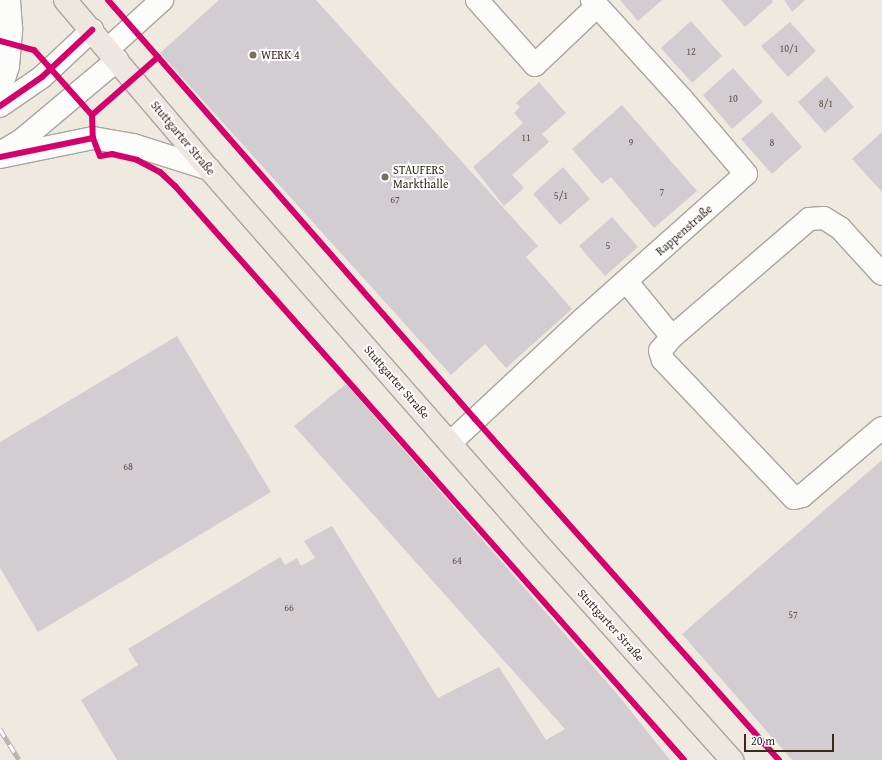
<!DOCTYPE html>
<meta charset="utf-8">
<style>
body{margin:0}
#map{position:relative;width:882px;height:760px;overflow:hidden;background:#eeeae0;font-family:"Gentium Book Plus",serif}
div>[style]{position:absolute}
.building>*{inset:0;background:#d1cdd0}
.roads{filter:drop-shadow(1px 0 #aaa69f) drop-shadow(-1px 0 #aaa69f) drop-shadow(0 1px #aaa69f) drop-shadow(0 -1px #aaa69f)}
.minor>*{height:22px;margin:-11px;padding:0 11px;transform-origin:11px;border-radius:11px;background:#fcfcfa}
.major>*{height:22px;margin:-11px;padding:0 11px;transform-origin:11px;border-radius:11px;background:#eee7df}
.rail>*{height:4.5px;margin-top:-2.25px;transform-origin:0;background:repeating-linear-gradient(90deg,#fff 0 9px,#b7b4b1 0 18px);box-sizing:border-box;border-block:1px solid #b7b4b1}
.cycleway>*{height:6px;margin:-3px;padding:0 3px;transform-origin:3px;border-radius:3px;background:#d6006c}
.dots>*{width:11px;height:11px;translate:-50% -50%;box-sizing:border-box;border:2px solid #fff;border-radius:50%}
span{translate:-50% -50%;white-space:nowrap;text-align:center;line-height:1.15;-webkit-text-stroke:4px #fff;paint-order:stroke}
.number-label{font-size:10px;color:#60534a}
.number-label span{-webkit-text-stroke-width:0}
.poi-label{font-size:12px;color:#3b2a1e}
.left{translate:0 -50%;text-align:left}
.street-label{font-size:12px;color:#3b2a1e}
.scale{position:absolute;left:744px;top:734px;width:90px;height:18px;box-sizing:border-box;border:2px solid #3b2a1e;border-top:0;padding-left:5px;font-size:12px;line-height:14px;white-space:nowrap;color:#3b2a1e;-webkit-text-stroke:3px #fff;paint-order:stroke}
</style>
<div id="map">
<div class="building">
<i style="clip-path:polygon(219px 0,316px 0,538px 246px,526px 257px,572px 309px,506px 368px,485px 344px,451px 375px,160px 53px)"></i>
<i style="clip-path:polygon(620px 0,662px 0,638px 21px)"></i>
<i style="clip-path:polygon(721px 0,772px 0,773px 2px,745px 27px)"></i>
<i style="clip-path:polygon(784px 0,805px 0,792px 12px)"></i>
<i style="clip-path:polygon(691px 21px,722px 56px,692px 83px,661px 48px)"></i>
<i style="clip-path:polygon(790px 22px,816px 51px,788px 77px,761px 46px)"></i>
<i style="clip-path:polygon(733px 68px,763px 102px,732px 129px,703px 95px)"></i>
<i style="clip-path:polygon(827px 76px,854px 107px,825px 133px,798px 102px)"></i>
<i style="clip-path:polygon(539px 82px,566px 113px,542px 134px,549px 142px,512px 175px,524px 188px,504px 206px,473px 167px,523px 123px,514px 113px,520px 107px,516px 103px)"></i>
<i style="clip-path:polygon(622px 105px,697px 191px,654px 228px,611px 177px,602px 184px,572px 149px)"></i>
<i style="clip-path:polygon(772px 112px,802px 147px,772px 174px,741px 139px)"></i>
<i style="clip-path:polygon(882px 132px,882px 192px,852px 159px)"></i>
<i style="clip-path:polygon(563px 167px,590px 199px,560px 225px,533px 194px)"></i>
<i style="clip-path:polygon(612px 217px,638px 247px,605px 276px,579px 246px)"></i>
<i style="clip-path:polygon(177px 336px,271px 492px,38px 632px,0 568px,0 442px)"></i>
<i style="clip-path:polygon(346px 384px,618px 695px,670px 760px,117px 760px,81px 700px,138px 665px,128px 649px,280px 557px,285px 565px,297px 558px,301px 566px,315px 558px,304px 541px,332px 526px,438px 698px,499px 667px,546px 740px,565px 729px,294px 426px)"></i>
<i style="clip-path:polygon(882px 460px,882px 760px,792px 760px,682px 634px)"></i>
</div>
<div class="roads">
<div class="minor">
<i style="left:477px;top:0;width:87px;rotate:48.3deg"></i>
<i style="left:535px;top:65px;width:86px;rotate:-43.6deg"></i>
<i style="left:108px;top:49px;width:73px;rotate:-42.2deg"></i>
<i style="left:0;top:92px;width:27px;rotate:-73deg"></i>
<i style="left:8px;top:66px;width:37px;rotate:-85deg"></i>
<i style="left:11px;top:29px;width:29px;rotate:-94deg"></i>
<i style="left:0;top:106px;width:51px;rotate:-34.6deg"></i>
<i style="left:42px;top:77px;width:69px;rotate:-43.2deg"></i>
<i style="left:0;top:153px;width:27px;rotate:-31deg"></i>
<i style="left:23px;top:139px;width:123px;rotate:-40deg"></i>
<i style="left:0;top:157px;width:95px;rotate:-11.5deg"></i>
<i style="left:93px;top:138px;width:41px;rotate:9.9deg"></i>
<i style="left:133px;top:145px;width:80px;rotate:17.5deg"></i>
<i style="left:626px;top:281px;width:72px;rotate:50.6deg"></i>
<i style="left:672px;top:337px;width:181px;rotate:-40.7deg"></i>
<i style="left:809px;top:219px;width:15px;rotate:-4deg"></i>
<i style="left:824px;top:218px;width:19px;rotate:32deg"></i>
<i style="left:840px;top:228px;width:62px;rotate:47.6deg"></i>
<i style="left:672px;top:337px;width:18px;rotate:131deg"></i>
<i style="left:660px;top:351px;width:9px;rotate:72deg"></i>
<i style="left:663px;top:360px;width:190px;rotate:46.5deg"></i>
<i style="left:794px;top:498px;width:8px;rotate:-14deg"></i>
<i style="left:802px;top:496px;width:105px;rotate:-40.4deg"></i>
<i style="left:450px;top:443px;width:182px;rotate:-43deg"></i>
<i style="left:583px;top:319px;width:218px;rotate:-41.7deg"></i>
<i style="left:746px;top:174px;width:99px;rotate:-130.5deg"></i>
<i style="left:682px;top:99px;width:134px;rotate:-132.3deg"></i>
</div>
<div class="major">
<i style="left:65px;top:0;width:222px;rotate:49.6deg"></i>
<i style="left:209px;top:169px;width:490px;rotate:48.7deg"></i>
<i style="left:532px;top:537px;width:300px;rotate:48.1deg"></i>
</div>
</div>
<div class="rail">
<i style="left:0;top:729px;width:36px;rotate:58deg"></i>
</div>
<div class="cycleway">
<i style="left:108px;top:0;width:557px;rotate:48.79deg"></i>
<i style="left:475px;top:419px;width:457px;rotate:48.3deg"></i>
<i style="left:0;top:41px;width:35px;rotate:15deg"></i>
<i style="left:34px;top:50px;width:87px;rotate:48.3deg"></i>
<i style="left:92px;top:115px;width:23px;rotate:88deg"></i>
<i style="left:93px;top:138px;width:19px;rotate:69deg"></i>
<i style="left:100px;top:156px;width:12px;rotate:-9deg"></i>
<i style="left:112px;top:154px;width:26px;rotate:13deg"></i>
<i style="left:137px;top:160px;width:26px;rotate:28deg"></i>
<i style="left:160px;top:172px;width:21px;rotate:43deg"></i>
<i style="left:175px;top:186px;width:767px;rotate:48.43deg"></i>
<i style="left:0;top:106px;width:51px;rotate:-34.6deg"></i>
<i style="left:42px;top:77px;width:69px;rotate:-43.2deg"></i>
<i style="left:92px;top:115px;width:88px;rotate:-41.3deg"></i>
<i style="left:0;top:157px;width:95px;rotate:-11.5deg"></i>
</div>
<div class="dots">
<i style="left:253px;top:55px;background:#7a6d62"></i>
<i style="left:385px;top:177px;background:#7a6d62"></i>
</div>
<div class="number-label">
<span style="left:789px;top:49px">10/1</span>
<span style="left:691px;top:52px">12</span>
<span style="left:733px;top:99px">10</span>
<span style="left:826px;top:104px">8/1</span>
<span style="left:526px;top:138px">11</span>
<span style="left:631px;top:143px">9</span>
<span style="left:772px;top:143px">8</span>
<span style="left:662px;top:192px">7</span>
<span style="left:561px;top:196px">5/1</span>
<span style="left:395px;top:200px">67</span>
<span style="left:608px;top:246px">5</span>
<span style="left:128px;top:467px">68</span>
<span style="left:457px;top:561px">64</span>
<span style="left:289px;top:608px">66</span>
<span style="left:793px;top:615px">57</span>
</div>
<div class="poi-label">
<span class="left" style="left:261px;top:55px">WERK 4</span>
<span class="left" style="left:393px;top:177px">STAUFERS<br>Markthalle</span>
</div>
<div class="street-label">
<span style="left:183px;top:138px;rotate:50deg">Stuttgarter Straße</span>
<span style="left:684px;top:230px;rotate:-41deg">Rappenstraße</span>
<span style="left:397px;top:382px;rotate:49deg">Stuttgarter Straße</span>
<span style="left:611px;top:625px;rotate:48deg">Stuttgarter Straße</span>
</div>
<div class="scale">20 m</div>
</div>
